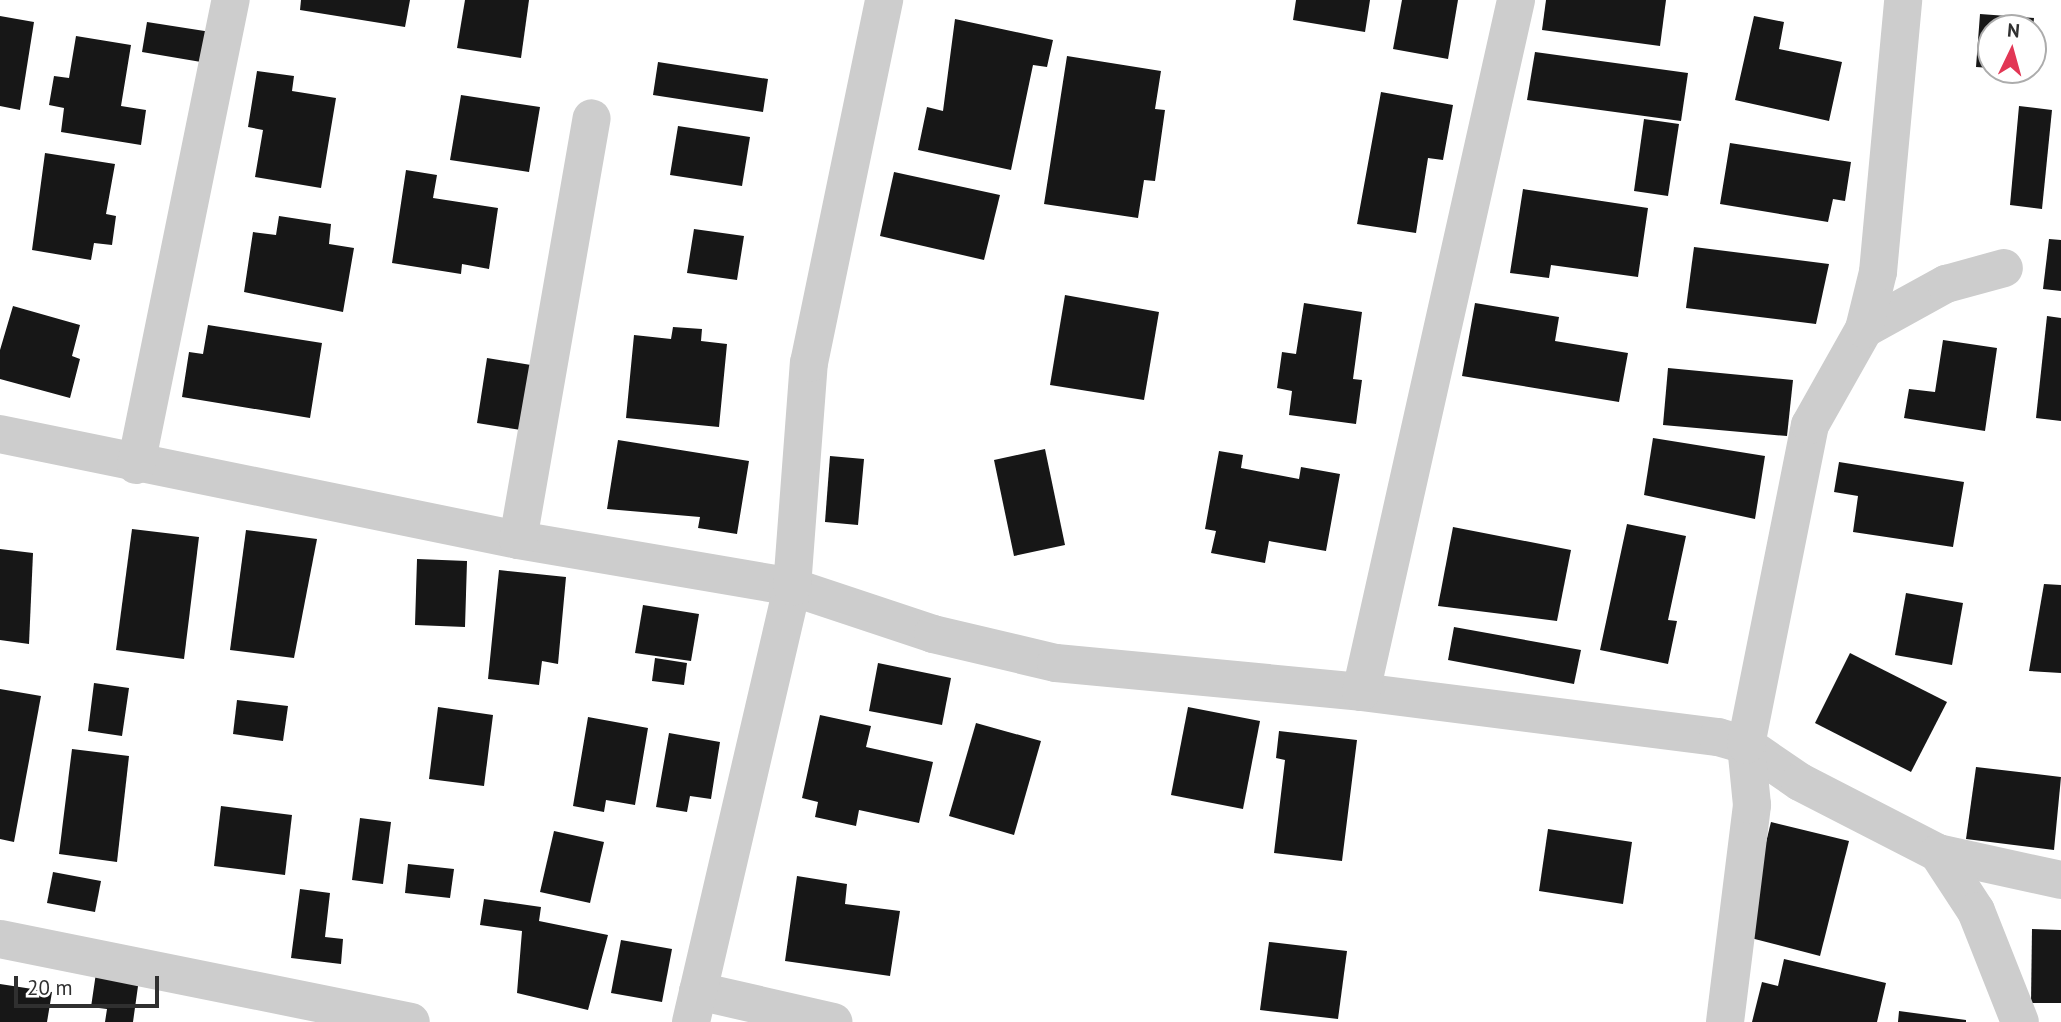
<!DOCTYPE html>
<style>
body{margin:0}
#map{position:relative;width:2061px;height:1022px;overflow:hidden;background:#fff;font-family:"PT Sans",sans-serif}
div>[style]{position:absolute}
.building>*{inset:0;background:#171717}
.minor>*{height:38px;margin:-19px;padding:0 19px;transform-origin:19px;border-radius:19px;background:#cdcdcd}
span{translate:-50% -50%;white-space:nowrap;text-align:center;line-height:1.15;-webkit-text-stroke:7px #fff;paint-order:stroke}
.north{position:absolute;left:1977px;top:14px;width:70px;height:70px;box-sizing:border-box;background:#fff;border:2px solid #acacac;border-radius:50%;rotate:5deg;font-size:19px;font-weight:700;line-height:28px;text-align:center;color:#303030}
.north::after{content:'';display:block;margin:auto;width:24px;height:32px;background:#e23755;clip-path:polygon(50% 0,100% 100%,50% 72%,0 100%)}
.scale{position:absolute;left:14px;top:976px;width:145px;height:32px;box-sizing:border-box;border:4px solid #303030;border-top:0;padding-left:9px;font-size:21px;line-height:24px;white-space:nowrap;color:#303030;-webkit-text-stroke:5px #fff;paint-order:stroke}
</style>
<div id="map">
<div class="building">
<i style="clip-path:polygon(301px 0,410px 0,405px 27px,300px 10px)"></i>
<i style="clip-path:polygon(465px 0,529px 0,521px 58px,457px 48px)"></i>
<i style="clip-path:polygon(1296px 0,1370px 0,1365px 32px,1293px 20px)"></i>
<i style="clip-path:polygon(1402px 0,1458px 0,1448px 59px,1393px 49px)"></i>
<i style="clip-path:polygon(1546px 0,1666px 0,1660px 46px,1542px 30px)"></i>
<i style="clip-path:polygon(1980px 14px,2034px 18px,2033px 28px,1991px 28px,1991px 68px,1976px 67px)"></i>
<i style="clip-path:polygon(0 16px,34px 22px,20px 110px,0 106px)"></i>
<i style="clip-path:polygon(1754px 16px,1784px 22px,1779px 49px,1842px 62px,1829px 121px,1735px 100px)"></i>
<i style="clip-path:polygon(955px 19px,1053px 40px,1047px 67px,1033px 65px,1011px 170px,918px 150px,927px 107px,943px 111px)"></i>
<i style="clip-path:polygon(147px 22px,211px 32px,207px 63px,142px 52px)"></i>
<i style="clip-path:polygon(76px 36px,131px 45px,121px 106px,146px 110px,141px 145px,61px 132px,64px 108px,49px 105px,54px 76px,69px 78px)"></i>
<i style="clip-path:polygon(1535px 52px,1688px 73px,1681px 121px,1527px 100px)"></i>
<i style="clip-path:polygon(1067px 56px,1161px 71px,1155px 109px,1165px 110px,1155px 181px,1144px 180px,1138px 218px,1044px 204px)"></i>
<i style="clip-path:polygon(658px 62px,768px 79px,763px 112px,653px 95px)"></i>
<i style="clip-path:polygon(257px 71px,294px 76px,292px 91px,336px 98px,321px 188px,255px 177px,263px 130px,248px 127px)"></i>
<i style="clip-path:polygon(1381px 92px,1453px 105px,1443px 160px,1428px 158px,1416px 233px,1357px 224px)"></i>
<i style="clip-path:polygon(461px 95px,540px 107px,529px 172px,450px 160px)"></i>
<i style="clip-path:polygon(2019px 106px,2052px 110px,2042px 209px,2010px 205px)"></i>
<i style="clip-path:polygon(1644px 119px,1679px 124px,1668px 196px,1634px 191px)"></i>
<i style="clip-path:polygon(678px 126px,750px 137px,742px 186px,670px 175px)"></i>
<i style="clip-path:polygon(1730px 143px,1851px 162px,1845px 201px,1833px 199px,1828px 222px,1720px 204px)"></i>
<i style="clip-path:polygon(45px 153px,115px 164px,106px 214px,116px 216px,112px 245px,94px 243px,91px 260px,32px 250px)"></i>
<i style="clip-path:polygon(406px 170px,437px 175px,433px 198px,498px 208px,489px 269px,462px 264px,461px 274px,392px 263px)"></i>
<i style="clip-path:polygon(894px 172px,1000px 195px,984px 260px,880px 236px)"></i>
<i style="clip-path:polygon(1523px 189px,1648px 208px,1638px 277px,1551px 265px,1549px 278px,1510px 273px)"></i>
<i style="clip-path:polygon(279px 216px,331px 224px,329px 244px,354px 248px,343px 312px,244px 292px,253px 232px,276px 235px)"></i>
<i style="clip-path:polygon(694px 229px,744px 236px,737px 280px,687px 273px)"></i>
<i style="clip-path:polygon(2049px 239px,2061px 240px,2061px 291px,2043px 289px)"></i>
<i style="clip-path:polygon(1694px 247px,1829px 264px,1816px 324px,1686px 308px)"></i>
<i style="clip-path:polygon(1065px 295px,1159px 312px,1144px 400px,1050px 385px)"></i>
<i style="clip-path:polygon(1304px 303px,1362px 312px,1353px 379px,1362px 380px,1356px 424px,1289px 415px,1292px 391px,1277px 388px,1282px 352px,1296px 354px)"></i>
<i style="clip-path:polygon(1475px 303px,1559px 317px,1555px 341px,1628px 353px,1619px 402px,1462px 376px)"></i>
<i style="clip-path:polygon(13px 306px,80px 325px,72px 356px,80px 359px,70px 398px,0 379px,0 350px)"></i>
<i style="clip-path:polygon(2047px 316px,2061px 318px,2061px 421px,2036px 418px)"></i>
<i style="clip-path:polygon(208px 325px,322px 343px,310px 418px,182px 397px,189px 352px,203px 354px)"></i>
<i style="clip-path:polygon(673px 327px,702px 329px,701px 341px,727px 344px,719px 427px,626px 418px,634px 335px,671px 339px)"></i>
<i style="clip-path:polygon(1943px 340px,1997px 348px,1985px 431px,1904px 418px,1909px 389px,1935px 392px)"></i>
<i style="clip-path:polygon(487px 358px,531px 365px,521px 430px,477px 423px)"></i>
<i style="clip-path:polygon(1668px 368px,1793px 380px,1787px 436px,1663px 425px)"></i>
<i style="clip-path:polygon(1653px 438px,1765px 456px,1755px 519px,1644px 495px)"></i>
<i style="clip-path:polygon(618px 440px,749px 461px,737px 534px,698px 528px,700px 517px,607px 509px)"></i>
<i style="clip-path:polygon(1045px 449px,1065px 545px,1014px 556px,994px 460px)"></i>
<i style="clip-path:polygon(1219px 451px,1243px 455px,1241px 468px,1299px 479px,1301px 467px,1340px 474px,1326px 551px,1269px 541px,1265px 563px,1211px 553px,1216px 531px,1205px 529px)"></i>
<i style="clip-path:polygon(830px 456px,864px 459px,858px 525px,825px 522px)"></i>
<i style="clip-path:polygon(1839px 462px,1964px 482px,1953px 547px,1853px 532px,1858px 496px,1834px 492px)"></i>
<i style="clip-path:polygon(1627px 524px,1686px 536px,1668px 620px,1677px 621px,1668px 664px,1600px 650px)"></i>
<i style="clip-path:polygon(1453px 527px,1571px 550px,1557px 621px,1438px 606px)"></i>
<i style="clip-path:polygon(132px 529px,199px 537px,184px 659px,116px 650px)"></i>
<i style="clip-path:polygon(246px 530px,317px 539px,294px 658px,230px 650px)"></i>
<i style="clip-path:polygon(0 549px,33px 553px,29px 644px,0 640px)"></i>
<i style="clip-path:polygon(417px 559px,467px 561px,465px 627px,415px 625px)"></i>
<i style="clip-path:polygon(499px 570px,566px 577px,558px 664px,542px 661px,539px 685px,488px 679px)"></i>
<i style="clip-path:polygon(2044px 584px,2061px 585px,2061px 673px,2029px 671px)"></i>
<i style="clip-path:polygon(1906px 593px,1963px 603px,1952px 665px,1895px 655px)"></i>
<i style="clip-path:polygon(643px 605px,699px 614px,691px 661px,635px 653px)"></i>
<i style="clip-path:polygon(1454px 627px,1581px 650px,1574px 684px,1448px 660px)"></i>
<i style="clip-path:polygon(1850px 653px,1947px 702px,1911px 772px,1815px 723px)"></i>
<i style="clip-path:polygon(655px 658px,687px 663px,684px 685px,652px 681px)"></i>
<i style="clip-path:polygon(878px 663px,951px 678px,942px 725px,869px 711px)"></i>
<i style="clip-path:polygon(94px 683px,129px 688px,122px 736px,88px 731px)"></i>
<i style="clip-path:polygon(0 689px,41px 696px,14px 842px,0 839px)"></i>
<i style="clip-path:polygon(237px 700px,288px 706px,283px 741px,233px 734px)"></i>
<i style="clip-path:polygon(438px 707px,493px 715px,484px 786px,429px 779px)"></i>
<i style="clip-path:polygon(1188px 707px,1260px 721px,1243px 809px,1171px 795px)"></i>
<i style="clip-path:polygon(820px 715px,871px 726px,866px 747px,933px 762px,919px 823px,859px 810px,856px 826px,815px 817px,818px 802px,802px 798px)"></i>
<i style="clip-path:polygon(588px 717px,648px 728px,635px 805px,606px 800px,604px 812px,573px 806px)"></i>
<i style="clip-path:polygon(976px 723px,1041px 741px,1014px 835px,949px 816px)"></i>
<i style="clip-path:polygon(1279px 731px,1357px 740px,1342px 861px,1274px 853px,1285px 760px,1276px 758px)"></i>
<i style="clip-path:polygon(669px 733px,720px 742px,711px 799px,690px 796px,687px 812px,656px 807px)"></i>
<i style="clip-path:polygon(72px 749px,129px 756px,117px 862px,59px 854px)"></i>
<i style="clip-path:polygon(1976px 767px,2061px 777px,2054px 850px,1966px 839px)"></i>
<i style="clip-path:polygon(221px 806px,292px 815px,285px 875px,214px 866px)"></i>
<i style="clip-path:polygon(360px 818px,391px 822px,383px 884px,352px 880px)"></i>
<i style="clip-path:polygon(1771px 822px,1849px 841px,1820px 956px,1743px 936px)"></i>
<i style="clip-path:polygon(1548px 829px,1632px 842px,1623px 904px,1539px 891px)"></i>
<i style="clip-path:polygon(554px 831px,604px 842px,590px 903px,540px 892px)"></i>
<i style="clip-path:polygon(408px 864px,454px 869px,450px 898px,405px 893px)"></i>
<i style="clip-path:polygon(53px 872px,101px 881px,95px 912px,47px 903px)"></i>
<i style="clip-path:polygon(797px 876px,847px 884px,845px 904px,900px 911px,890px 976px,785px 961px)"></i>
<i style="clip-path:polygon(300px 889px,330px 893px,325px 937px,343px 939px,341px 964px,291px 958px)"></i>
<i style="clip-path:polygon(484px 899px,541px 907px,539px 921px,608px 935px,588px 1010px,517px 993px,522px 931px,480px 925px)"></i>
<i style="clip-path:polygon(2032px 929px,2061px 930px,2061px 1003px,2031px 1003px)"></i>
<i style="clip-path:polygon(621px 940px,672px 949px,662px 1002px,611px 993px)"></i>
<i style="clip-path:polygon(1269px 942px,1347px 951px,1338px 1019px,1260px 1010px)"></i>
<i style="clip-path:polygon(1784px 959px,1886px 983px,1877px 1022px,1752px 1022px,1762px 982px,1778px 986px)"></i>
<i style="clip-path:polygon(96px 973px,139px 979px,133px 1022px,105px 1022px,107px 1009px,91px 1007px)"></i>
<i style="clip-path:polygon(0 984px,52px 992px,47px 1022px,0 1022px)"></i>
<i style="clip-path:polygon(1899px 1011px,1966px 1020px,1966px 1022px,1898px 1022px)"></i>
</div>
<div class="minor">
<i style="left:1864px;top:329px;width:94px;rotate:-28.8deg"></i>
<i style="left:1946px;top:284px;width:60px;rotate:-15.4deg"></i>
<i style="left:0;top:434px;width:529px;rotate:11.56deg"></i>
<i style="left:518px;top:540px;width:278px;rotate:9.7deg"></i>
<i style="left:792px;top:587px;width:149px;rotate:18.4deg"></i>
<i style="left:933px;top:634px;width:126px;rotate:13.3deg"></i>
<i style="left:1056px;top:663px;width:306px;rotate:5.4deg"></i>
<i style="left:1361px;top:692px;width:360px;rotate:7.2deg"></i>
<i style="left:1718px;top:737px;width:29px;rotate:16deg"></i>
<i style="left:1746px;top:745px;width:65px;rotate:34.4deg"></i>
<i style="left:1800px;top:782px;width:155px;rotate:27.2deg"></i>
<i style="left:1938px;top:853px;width:126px;rotate:12.4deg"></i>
<i style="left:136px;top:465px;width:475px;rotate:-78.5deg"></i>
<i style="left:518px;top:540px;width:428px;rotate:-80.1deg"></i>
<i style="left:1361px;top:692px;width:709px;rotate:-77.37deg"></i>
<i style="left:1938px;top:853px;width:69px;rotate:56.8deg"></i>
<i style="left:1976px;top:911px;width:119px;rotate:68.4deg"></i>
<i style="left:0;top:939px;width:419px;rotate:11.4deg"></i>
<i style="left:698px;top:991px;width:139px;rotate:12.9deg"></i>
<i style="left:691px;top:1022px;width:447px;rotate:-76.9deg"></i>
<i style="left:792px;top:587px;width:225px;rotate:-85.7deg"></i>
<i style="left:809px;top:363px;width:371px;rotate:-78.3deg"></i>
<i style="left:1725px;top:1022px;width:219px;rotate:-82.9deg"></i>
<i style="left:1752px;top:805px;width:60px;rotate:-95.7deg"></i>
<i style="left:1746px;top:745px;width:326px;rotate:-78.7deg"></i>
<i style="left:1810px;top:425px;width:110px;rotate:-60.6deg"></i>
<i style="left:1864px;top:329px;width:59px;rotate:-76.2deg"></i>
<i style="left:1878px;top:272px;width:273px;rotate:-84.7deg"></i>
</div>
<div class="north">N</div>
<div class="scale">20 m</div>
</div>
